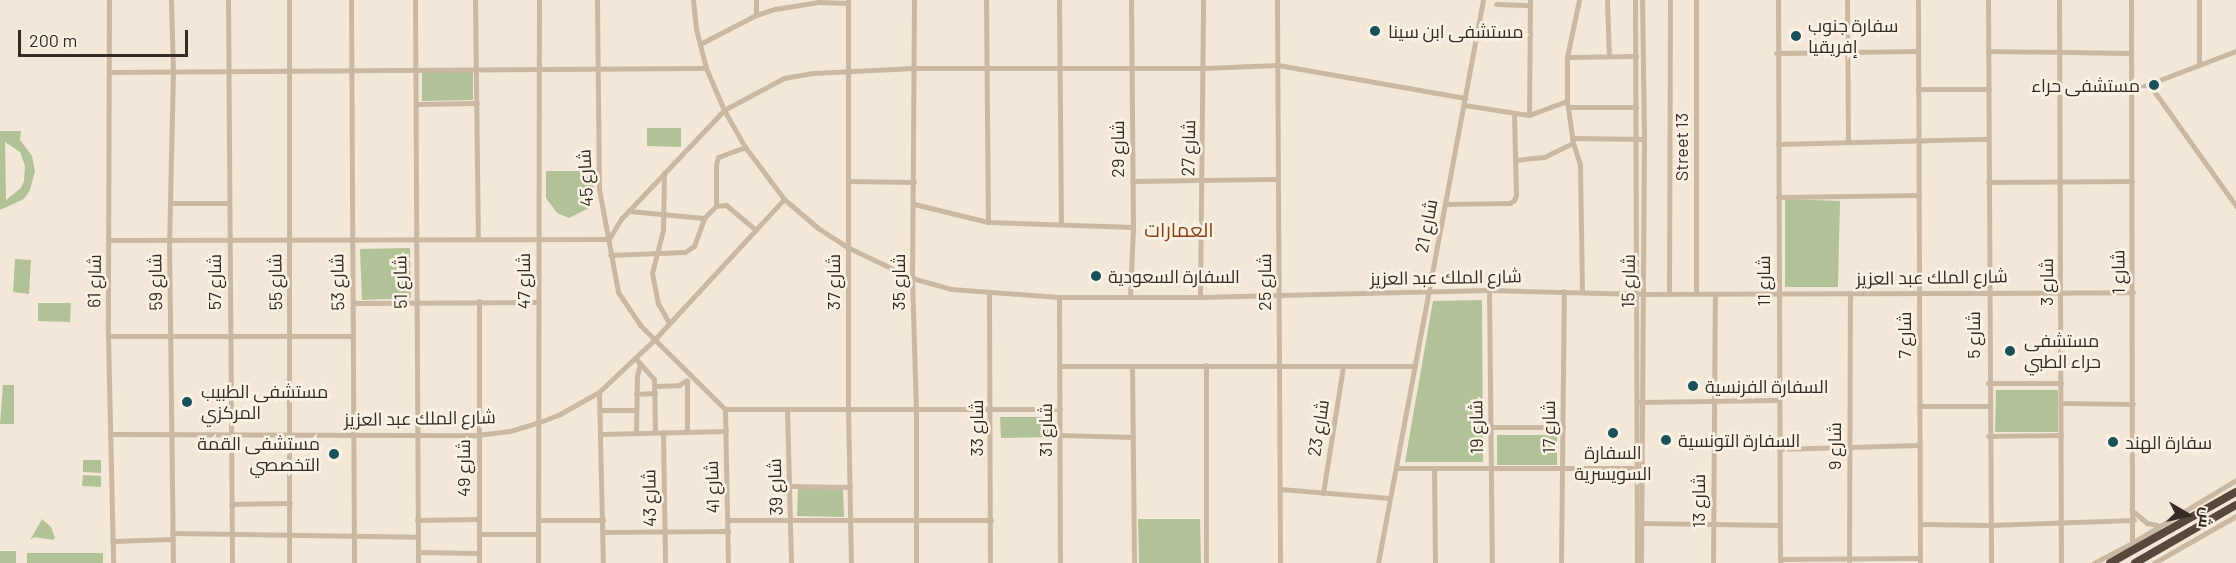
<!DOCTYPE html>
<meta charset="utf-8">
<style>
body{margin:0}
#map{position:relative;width:2236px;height:563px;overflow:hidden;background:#f3e8d8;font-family:Barlow,Cairo,sans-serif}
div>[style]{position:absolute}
.green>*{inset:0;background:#b1c297}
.minor>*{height:5px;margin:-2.5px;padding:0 2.5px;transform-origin:2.5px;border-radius:2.5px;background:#cbb8a3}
.highway>*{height:8px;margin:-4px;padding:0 4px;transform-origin:4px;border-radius:4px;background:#57473c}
.dots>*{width:16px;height:16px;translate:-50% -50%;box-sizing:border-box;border:3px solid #faf2e4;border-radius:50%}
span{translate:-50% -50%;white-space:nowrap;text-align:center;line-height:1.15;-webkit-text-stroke:5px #faf2e4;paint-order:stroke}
.poi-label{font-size:18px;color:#362c26}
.left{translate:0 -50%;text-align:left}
.right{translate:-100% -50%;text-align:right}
.street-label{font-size:18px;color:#362c26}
.neighbourhood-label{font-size:20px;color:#893d1a}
.north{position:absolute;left:2158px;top:485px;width:60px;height:60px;-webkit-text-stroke:4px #faf2e4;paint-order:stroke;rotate:99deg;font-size:16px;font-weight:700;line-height:24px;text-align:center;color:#362c26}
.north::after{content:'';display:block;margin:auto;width:21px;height:27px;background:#362c26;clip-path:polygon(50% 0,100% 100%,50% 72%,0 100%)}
.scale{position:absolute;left:18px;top:30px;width:170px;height:27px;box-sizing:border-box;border:3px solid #362c26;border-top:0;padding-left:8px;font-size:18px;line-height:21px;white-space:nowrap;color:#362c26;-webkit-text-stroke:4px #faf2e4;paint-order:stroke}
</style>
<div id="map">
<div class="green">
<i style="clip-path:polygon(422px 72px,473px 72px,473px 100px,422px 101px)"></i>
<i style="clip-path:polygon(647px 128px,681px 128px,681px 147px,647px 146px)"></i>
<i style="clip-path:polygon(evenodd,0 131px,21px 131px,20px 140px,32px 156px,35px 171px,30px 190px,24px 199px,0 210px,0 131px,5px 142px,20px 152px,25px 166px,24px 181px,21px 188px,6px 200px,5px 142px)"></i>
<i style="clip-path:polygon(546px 171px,593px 171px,594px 196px,589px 208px,569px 218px,557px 213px,546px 198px)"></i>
<i style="clip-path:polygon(1785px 199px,1840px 201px,1838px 287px,1785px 287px)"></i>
<i style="clip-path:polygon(410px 248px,411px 298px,362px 300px,360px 249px)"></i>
<i style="clip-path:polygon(15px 259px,31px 260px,29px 294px,13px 292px)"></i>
<i style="clip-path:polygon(1482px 300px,1483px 462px,1405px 462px,1433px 301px)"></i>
<i style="clip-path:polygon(38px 303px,71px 303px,70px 322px,38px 321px)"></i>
<i style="clip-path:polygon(3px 385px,14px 385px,14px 424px,0 424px)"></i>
<i style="clip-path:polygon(1996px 390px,2058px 390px,2058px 432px,1995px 432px)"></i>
<i style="clip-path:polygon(1000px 417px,1054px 417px,1055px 437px,1001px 438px)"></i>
<i style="clip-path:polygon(1497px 435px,1557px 435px,1557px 465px,1497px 465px)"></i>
<i style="clip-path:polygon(83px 460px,101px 460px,101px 473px,83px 472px)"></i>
<i style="clip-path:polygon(83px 475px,101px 476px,101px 487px,82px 486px)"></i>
<i style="clip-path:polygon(798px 487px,843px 488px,844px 517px,797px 516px)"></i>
<i style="clip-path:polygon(42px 519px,51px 527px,55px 538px,53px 540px,34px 537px,30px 540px)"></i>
<i style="clip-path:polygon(1138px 519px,1200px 519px,1201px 563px,1139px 563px)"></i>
<i style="clip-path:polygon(0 551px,16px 551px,16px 563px,0 563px)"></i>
<i style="clip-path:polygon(27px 553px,103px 553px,103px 563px,27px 563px)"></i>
</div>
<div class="minor">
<i style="left:109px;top:0;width:336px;rotate:90.2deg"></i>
<i style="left:108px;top:336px;width:227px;rotate:88.7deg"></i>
<i style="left:171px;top:0;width:70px;rotate:88.4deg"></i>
<i style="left:173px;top:70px;width:170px;rotate:91.3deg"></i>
<i style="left:169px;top:240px;width:323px;rotate:89.3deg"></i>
<i style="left:228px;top:0;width:563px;rotate:89.59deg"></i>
<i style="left:289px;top:0;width:563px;rotate:90deg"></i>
<i style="left:351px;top:0;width:563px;rotate:89.69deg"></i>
<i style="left:415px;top:0;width:563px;rotate:89.69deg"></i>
<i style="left:475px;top:0;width:239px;rotate:89.3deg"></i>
<i style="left:597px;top:0;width:189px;rotate:89.4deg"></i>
<i style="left:599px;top:189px;width:105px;rotate:79.5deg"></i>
<i style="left:618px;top:292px;width:40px;rotate:56deg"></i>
<i style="left:640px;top:325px;width:120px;rotate:44.7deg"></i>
<i style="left:725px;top:409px;width:335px"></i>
<i style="left:693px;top:0;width:29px;rotate:84deg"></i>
<i style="left:696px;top:29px;width:40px;rotate:75.6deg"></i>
<i style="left:706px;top:68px;width:46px;rotate:66.8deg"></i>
<i style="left:724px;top:110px;width:43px;rotate:60.4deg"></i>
<i style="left:745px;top:147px;width:65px;rotate:53.1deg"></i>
<i style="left:784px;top:199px;width:45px;rotate:40.5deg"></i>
<i style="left:818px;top:228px;width:35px;rotate:33deg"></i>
<i style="left:847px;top:247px;width:72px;rotate:25.5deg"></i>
<i style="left:912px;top:278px;width:41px;rotate:15.8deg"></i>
<i style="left:951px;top:289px;width:108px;rotate:4.2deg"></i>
<i style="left:1059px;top:297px;width:141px"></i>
<i style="left:1200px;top:297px;width:289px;rotate:-1.4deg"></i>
<i style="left:1489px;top:290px;width:153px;rotate:1.5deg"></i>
<i style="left:1642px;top:294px;width:491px;rotate:-0.2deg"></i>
<i style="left:756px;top:0;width:15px;rotate:90deg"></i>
<i style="left:848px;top:0;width:408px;rotate:90deg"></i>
<i style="left:848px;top:408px;width:155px;rotate:88.9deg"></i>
<i style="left:914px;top:0;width:278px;rotate:90.4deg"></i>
<i style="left:912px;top:278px;width:132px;rotate:88.3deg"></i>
<i style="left:916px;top:410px;width:153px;rotate:90deg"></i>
<i style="left:986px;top:0;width:222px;rotate:89.5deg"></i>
<i style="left:1059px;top:0;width:224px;rotate:89.5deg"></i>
<i style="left:1277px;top:0;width:563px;rotate:89.69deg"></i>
<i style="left:1579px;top:0;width:58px;rotate:101.9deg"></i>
<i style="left:1567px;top:57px;width:44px;rotate:90deg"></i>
<i style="left:1567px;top:101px;width:42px;rotate:81.9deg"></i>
<i style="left:1573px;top:143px;width:23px;rotate:72deg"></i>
<i style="left:1580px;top:165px;width:127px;rotate:89.1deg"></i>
<i style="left:1607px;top:0;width:56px;rotate:88deg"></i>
<i style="left:1635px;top:0;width:563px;rotate:89.8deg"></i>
<i style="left:1778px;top:0;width:563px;rotate:89.8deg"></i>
<i style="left:1847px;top:0;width:142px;rotate:89.6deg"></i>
<i style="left:1918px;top:0;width:563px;rotate:89.8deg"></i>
<i style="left:1988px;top:0;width:563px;rotate:89.69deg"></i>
<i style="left:2059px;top:0;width:563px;rotate:89.8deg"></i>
<i style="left:2131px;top:0;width:543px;rotate:89.89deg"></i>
<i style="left:2199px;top:0;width:65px;rotate:90deg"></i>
<i style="left:1496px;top:4px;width:34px;rotate:2deg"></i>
<i style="left:700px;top:44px;width:63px;rotate:-27.4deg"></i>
<i style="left:756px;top:15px;width:20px;rotate:-18deg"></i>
<i style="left:775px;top:9px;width:44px;rotate:-9.2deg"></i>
<i style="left:818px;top:2px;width:30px;rotate:2deg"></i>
<i style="left:1988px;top:51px;width:143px;rotate:0.8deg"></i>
<i style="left:1776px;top:53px;width:142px;rotate:-0.8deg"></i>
<i style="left:1567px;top:57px;width:69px;rotate:-0.8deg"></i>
<i style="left:109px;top:72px;width:597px;rotate:-0.38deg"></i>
<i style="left:2149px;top:84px;width:150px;rotate:54.5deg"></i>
<i style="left:1918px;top:89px;width:71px"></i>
<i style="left:2131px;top:91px;width:112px;rotate:-20.9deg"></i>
<i style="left:416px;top:104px;width:61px;rotate:-0.9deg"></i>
<i style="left:1464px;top:105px;width:66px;rotate:8.7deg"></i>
<i style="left:1529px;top:115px;width:40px;rotate:-20.2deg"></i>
<i style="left:1568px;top:107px;width:68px"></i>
<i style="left:1529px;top:115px;width:115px;rotate:-89.5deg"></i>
<i style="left:1572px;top:138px;width:72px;rotate:0.8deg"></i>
<i style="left:1778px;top:144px;width:210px;rotate:-1.4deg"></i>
<i style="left:1515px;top:160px;width:29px;rotate:-6deg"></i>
<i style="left:1544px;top:157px;width:32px;rotate:-26deg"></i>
<i style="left:664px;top:173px;width:57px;rotate:91deg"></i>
<i style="left:663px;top:230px;width:44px;rotate:104.3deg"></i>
<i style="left:652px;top:273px;width:31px;rotate:79deg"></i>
<i style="left:658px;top:303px;width:23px;rotate:61deg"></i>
<i style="left:848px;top:181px;width:66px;rotate:0.9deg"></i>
<i style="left:1132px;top:181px;width:146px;rotate:-0.8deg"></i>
<i style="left:1988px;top:182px;width:144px;rotate:-0.4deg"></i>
<i style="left:1778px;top:197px;width:141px;rotate:-0.8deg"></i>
<i style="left:170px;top:203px;width:58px"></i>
<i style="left:914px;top:204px;width:76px;rotate:13.7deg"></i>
<i style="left:988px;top:222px;width:145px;rotate:2deg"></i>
<i style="left:1445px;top:204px;width:65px;rotate:-0.9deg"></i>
<i style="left:1510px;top:203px;width:5px;rotate:-37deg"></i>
<i style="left:1514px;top:200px;width:5px;rotate:-68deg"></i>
<i style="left:1516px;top:195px;width:82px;rotate:-91.4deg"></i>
<i style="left:716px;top:206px;width:41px;rotate:-90deg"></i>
<i style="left:716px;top:165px;width:8px;rotate:-76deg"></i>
<i style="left:718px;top:157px;width:29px;rotate:-20deg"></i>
<i style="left:629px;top:211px;width:75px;rotate:5.3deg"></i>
<i style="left:109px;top:240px;width:500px;rotate:-0.11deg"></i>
<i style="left:609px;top:239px;width:23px;rotate:-59deg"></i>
<i style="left:621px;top:219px;width:150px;rotate:-46.6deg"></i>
<i style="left:724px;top:110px;width:68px;rotate:-28.1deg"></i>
<i style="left:784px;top:78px;width:29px;rotate:-10deg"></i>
<i style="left:813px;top:73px;width:101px;rotate:-2.8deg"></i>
<i style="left:914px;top:68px;width:290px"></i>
<i style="left:1204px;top:68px;width:74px;rotate:-2.3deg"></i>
<i style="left:1278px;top:65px;width:190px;rotate:10deg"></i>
<i style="left:610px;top:255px;width:75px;rotate:-2.3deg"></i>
<i style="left:685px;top:252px;width:11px;rotate:-34deg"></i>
<i style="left:694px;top:246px;width:30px;rotate:-70deg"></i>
<i style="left:704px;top:218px;width:17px;rotate:-45deg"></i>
<i style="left:716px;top:206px;width:10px;rotate:-6deg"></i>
<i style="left:726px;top:205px;width:39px;rotate:40deg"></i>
<i style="left:1489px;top:290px;width:273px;rotate:89.4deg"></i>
<i style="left:989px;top:293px;width:270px;rotate:89.8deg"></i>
<i style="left:1669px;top:294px;width:294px;rotate:-89.8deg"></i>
<i style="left:1696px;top:294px;width:294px;rotate:-90deg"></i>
<i style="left:1059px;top:297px;width:266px;rotate:89.8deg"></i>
<i style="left:1130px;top:297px;width:70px;rotate:-87.5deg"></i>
<i style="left:1133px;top:227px;width:227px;rotate:-90.5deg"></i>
<i style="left:1200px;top:297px;width:297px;rotate:-89.4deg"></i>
<i style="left:479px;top:301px;width:262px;rotate:90deg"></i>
<i style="left:353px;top:303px;width:185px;rotate:-0.3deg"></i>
<i style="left:108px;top:336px;width:244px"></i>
<i style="left:635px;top:358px;width:28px;rotate:48deg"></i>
<i style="left:654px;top:379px;width:53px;rotate:88.9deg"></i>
<i style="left:1060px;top:366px;width:355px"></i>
<i style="left:1132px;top:366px;width:197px;rotate:89.4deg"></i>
<i style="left:687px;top:381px;width:51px;rotate:90deg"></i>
<i style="left:1988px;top:383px;width:73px"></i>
<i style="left:655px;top:386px;width:24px;rotate:-2deg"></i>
<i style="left:679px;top:385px;width:9px;rotate:-32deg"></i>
<i style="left:599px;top:392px;width:171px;rotate:88.7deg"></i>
<i style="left:636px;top:394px;width:19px;rotate:-3deg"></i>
<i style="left:1638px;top:402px;width:139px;rotate:-0.8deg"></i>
<i style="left:2062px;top:403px;width:71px;rotate:0.8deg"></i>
<i style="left:1919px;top:406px;width:70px"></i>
<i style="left:725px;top:409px;width:154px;rotate:88.9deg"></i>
<i style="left:787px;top:409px;width:154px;rotate:88.5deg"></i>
<i style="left:600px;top:410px;width:35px"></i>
<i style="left:1491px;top:427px;width:72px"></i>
<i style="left:663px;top:432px;width:131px;rotate:89.1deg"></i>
<i style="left:636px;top:433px;width:57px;rotate:-89deg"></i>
<i style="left:637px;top:376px;width:13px;rotate:-77deg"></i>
<i style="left:110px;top:434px;width:367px;rotate:0.2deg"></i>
<i style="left:477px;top:435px;width:33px;rotate:-7deg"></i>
<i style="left:510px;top:431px;width:28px;rotate:-17deg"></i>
<i style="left:537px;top:423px;width:25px;rotate:-21deg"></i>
<i style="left:560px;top:414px;width:45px;rotate:-29.4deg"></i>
<i style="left:599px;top:392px;width:77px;rotate:-43.4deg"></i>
<i style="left:655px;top:339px;width:190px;rotate:-47.3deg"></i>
<i style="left:601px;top:434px;width:125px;rotate:-1.4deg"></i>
<i style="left:1060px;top:435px;width:73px;rotate:1.6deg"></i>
<i style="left:1988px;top:436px;width:73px;rotate:-0.8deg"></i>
<i style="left:1778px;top:449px;width:142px;rotate:-1.6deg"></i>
<i style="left:1396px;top:468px;width:241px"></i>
<i style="left:1434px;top:468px;width:95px;rotate:89.4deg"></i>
<i style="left:790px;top:486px;width:60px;rotate:1deg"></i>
<i style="left:1280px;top:489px;width:110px;rotate:4.7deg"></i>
<i style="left:1323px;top:493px;width:128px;rotate:-81deg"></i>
<i style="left:231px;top:504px;width:59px;rotate:-1deg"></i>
<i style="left:2135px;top:513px;width:16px;rotate:40deg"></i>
<i style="left:2147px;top:523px;width:10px;rotate:11deg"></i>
<i style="left:417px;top:520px;width:61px;rotate:-0.9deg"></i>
<i style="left:538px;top:520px;width:65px"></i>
<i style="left:728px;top:520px;width:263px"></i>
<i style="left:1641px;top:523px;width:137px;rotate:0.8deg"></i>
<i style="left:1920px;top:524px;width:70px;rotate:0.8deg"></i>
<i style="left:1990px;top:525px;width:144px;rotate:-2deg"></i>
<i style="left:603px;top:532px;width:125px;rotate:-0.5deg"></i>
<i style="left:172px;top:533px;width:245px;rotate:0.9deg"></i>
<i style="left:479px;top:534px;width:59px"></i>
<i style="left:112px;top:541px;width:61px;rotate:-1.9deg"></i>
<i style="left:418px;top:552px;width:60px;rotate:1deg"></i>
<i style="left:1780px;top:559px;width:140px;rotate:-0.4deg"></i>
<i style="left:538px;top:563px;width:563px;rotate:-89.9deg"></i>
<i style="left:1206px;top:563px;width:198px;rotate:-90deg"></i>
<i style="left:1378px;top:563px;width:573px;rotate:-79.44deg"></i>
<i style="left:1561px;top:563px;width:272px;rotate:-89.4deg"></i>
<i style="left:1641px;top:563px;width:424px;rotate:-89.6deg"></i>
<i style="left:1644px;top:139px;width:139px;rotate:-90.8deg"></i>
<i style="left:1713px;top:563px;width:269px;rotate:-89.6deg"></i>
<i style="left:1849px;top:563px;width:270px;rotate:-89.8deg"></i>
<i style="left:2094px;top:563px;width:43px;rotate:-27.8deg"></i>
<i style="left:2132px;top:543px;width:122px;rotate:-31.2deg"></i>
<i style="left:2154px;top:563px;width:95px;rotate:-29.8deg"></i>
</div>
<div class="highway">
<i style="left:2110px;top:563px;width:145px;rotate:-29.4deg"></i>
<i style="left:2135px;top:563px;width:116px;rotate:-29.9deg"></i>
</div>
<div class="dots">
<i style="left:1375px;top:31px;background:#195059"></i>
<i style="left:1796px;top:36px;background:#195059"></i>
<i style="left:2154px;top:85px;background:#195059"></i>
<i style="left:1096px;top:276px;background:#195059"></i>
<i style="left:2010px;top:351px;background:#195059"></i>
<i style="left:1693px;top:386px;background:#195059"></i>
<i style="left:187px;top:402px;background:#195059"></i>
<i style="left:1613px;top:433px;background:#195059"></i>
<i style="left:1666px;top:440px;background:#195059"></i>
<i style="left:2113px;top:442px;background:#195059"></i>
<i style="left:334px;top:454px;background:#195059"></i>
</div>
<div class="poi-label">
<span class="left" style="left:1808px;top:36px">سفارة جنوب<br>إفريقيا</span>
<span class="left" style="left:1388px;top:31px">مستشفى ابن سينا</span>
<span class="right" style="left:2140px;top:85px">مستشفى حراء</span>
<span class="left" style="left:1108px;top:276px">السفارة السعودية</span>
<span class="left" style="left:2024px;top:351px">مستشفى<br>حراء الطبي</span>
<span class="left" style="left:1705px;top:386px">السفارة الفرنسية</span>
<span class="left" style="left:201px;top:402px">مستشفى الطبيب<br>المركزي</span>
<span class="left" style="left:1678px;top:440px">السفارة التونسية</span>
<span class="left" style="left:2125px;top:442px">سفارة الهند</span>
<span class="right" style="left:320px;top:454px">مستشفى القمة<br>التخصصي</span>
<span style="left:1613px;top:463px">السفارة<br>السويسرية</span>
</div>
<div class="street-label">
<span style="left:1681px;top:147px;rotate:-90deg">Street 13</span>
<span style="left:1188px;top:148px;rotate:-89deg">شارع 27</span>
<span style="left:1117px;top:149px;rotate:-90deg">شارع 29</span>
<span style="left:585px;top:178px;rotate:-93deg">شارع 45</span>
<span style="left:1426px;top:226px;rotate:-79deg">شارع 21</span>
<span style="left:2118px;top:272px;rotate:-91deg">شارع 1</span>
<span style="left:1446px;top:277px;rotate:-1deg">شارع الملك عبد العزيز</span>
<span style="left:1932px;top:277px;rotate:-1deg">شارع الملك عبد العزيز</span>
<span style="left:94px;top:281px;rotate:-89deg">شارع 61</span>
<span style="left:523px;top:281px;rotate:-90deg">شارع 47</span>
<span style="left:1628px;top:281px;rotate:-89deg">شارع 15</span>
<span style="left:1763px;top:281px;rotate:-90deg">شارع 11</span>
<span style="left:155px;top:282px;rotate:-91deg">شارع 59</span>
<span style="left:214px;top:282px;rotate:-90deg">شارع 57</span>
<span style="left:275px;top:282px;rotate:-91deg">شارع 55</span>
<span style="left:337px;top:282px;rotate:-91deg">شارع 53</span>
<span style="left:400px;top:282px;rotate:-91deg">شارع 51</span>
<span style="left:833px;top:282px;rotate:-90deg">شارع 37</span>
<span style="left:898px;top:282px;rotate:-90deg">شارع 35</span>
<span style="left:1264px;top:282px;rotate:-90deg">شارع 25</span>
<span style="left:2046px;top:282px;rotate:-90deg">شارع 3</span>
<span style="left:1904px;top:335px;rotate:-90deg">شارع 7</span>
<span style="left:1973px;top:335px;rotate:-90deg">شارع 5</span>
<span style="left:420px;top:418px;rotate:-1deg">شارع الملك عبد العزيز</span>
<span style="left:1476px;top:427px;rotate:-91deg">شارع 19</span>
<span style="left:1548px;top:427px;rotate:-90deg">شارع 17</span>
<span style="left:976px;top:428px;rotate:-90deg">شارع 33</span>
<span style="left:1318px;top:428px;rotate:-81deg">شارع 23</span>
<span style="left:1045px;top:430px;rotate:-90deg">شارع 31</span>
<span style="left:1834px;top:446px;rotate:-90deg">شارع 9</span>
<span style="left:463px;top:468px;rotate:-90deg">شارع 49</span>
<span style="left:712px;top:487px;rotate:-92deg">شارع 41</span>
<span style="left:775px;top:487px;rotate:-92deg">شارع 39</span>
<span style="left:649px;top:498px;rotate:-91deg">شارع 43</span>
<span style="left:1698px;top:501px;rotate:-90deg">شارع 13</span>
</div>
<div class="neighbourhood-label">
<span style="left:1179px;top:229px">العمارات</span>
</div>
<div class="north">ش</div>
<div class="scale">200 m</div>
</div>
